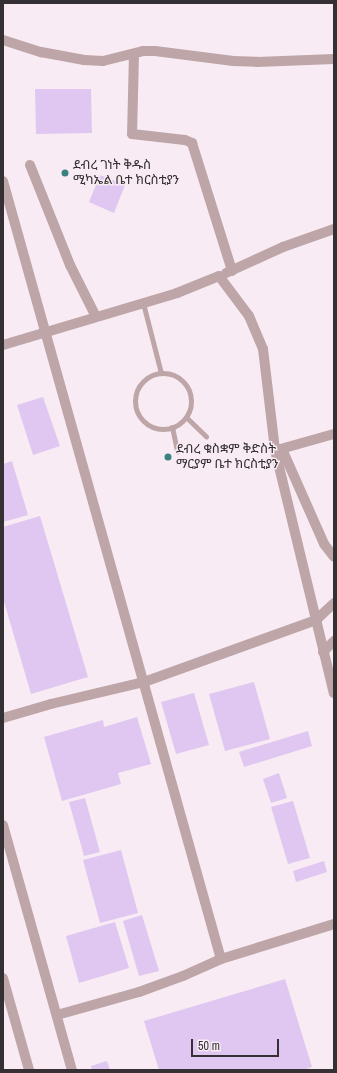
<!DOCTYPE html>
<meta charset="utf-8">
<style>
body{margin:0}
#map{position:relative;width:337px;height:1073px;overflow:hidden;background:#f8ebf3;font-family:"Archivo Narrow","Noto Sans Ethiopic",sans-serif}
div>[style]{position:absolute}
.building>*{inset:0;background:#dfc7f1}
.service>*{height:5px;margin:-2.5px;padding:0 2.5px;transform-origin:2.5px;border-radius:2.5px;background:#bda5a8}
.service>.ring{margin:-2.5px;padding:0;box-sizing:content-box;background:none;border:5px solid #bda5a8;border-radius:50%}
.minor>*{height:10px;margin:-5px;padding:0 5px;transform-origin:5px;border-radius:5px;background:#bda5a8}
.dots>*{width:11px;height:11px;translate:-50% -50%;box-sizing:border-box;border:2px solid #f8ebf3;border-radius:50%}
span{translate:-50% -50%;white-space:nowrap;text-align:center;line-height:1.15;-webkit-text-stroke:3px #f8ebf3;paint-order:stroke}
.poi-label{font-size:13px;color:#343033}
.left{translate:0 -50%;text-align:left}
.frame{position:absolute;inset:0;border:4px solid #343033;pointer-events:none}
.scale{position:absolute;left:191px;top:1039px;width:88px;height:18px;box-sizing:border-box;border:2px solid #343033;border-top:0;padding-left:5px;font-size:12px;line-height:14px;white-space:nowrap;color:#343033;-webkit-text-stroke:3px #f8ebf3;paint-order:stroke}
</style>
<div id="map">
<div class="building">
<i style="clip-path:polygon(35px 89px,91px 89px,92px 133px,36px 134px)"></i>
<i style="clip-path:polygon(100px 175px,125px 185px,114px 213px,89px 202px)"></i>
<i style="clip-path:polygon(43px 397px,60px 446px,33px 455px,17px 405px)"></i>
<i style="clip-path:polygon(12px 461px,28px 515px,3px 522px,3px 464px)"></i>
<i style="clip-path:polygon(40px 516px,88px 677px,31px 694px,3px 598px,3px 527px)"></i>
<i style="clip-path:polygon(254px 682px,270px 739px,225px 751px,209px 694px)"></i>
<i style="clip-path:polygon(194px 693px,209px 745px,176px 754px,161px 702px)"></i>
<i style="clip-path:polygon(137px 717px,151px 764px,118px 773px,121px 784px,62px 801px,44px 737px,103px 720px,104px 727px)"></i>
<i style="clip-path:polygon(308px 731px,312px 746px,244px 767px,239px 752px)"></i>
<i style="clip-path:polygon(279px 773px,287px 798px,271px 803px,263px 779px)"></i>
<i style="clip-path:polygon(85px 798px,100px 852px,84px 856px,69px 802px)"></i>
<i style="clip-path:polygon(293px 801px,310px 858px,288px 864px,271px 807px)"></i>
<i style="clip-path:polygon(121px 850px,138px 913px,100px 923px,83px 860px)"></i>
<i style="clip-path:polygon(324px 861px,327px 872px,296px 882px,293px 871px)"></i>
<i style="clip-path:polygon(142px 915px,159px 971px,139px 976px,123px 921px)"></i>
<i style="clip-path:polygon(115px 922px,129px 968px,79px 983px,66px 936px)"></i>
<i style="clip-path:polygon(285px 979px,312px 1067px,303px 1070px,159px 1070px,144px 1021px)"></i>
<i style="clip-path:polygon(107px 1061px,110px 1070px,92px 1070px,91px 1066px)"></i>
</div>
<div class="service">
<i style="left:143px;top:303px;width:72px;rotate:75.6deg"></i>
<i class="ring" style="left:135px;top:373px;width:51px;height:51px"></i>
<i style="left:186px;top:417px;width:28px;rotate:44deg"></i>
<i style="left:172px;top:427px;width:25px;rotate:78deg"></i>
</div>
<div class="minor">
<i style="left:3px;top:40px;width:40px;rotate:18deg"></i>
<i style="left:41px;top:52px;width:44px;rotate:10.5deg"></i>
<i style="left:84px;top:60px;width:19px;rotate:3deg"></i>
<i style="left:103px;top:61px;width:41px;rotate:-14deg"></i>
<i style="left:143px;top:51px;width:12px"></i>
<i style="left:155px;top:51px;width:79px;rotate:7.3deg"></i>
<i style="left:233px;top:61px;width:24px;rotate:2deg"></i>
<i style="left:257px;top:62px;width:77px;rotate:-2.2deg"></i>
<i style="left:134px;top:54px;width:80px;rotate:91.4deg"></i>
<i style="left:132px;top:134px;width:53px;rotate:6.5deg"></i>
<i style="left:185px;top:140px;width:8px;rotate:23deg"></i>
<i style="left:192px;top:143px;width:134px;rotate:72.6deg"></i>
<i style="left:30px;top:165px;width:108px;rotate:68.2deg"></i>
<i style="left:70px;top:265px;width:58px;rotate:63.4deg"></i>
<i style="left:3px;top:181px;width:808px;rotate:74.35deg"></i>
<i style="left:226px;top:273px;width:63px;rotate:-24.5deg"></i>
<i style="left:283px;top:247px;width:54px;rotate:-19.4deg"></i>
<i style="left:3px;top:345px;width:182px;rotate:-16.6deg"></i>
<i style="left:177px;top:293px;width:45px;rotate:-22deg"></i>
<i style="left:219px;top:276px;width:50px;rotate:53.1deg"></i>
<i style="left:249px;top:316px;width:36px;rotate:67deg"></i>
<i style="left:263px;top:349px;width:102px;rotate:83.2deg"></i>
<i style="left:275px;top:450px;width:250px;rotate:76.4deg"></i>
<i style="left:282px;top:449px;width:104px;rotate:66.1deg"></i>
<i style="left:324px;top:544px;width:16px;rotate:52deg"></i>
<i style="left:277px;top:450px;width:59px;rotate:-15.7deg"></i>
<i style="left:323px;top:652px;width:16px;rotate:-45deg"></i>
<i style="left:3px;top:718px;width:50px;rotate:-16.3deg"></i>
<i style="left:51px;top:704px;width:96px;rotate:-13.3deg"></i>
<i style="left:144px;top:682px;width:183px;rotate:-19.8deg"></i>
<i style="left:316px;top:620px;width:25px;rotate:-43deg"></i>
<i style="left:3px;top:825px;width:255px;rotate:74.3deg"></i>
<i style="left:3px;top:978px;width:96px;rotate:74.2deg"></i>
<i style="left:57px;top:1015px;width:85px;rotate:-15.7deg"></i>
<i style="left:139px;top:992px;width:47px;rotate:-20deg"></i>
<i style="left:183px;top:976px;width:42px;rotate:-24.1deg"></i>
<i style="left:221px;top:959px;width:118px;rotate:-17.2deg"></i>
</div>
<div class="dots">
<i style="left:65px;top:173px;background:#3a8280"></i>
<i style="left:168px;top:457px;background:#3a8280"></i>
</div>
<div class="poi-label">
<span class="left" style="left:73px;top:173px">ደብረ ገነት ቅዱስ<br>ሚካኤል ቤተ ክርስቲያን</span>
<span class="left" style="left:176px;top:457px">ደብረ ቁስቋም ቅድስት<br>ማርያም ቤተ ክርስቲያን</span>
</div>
<div class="frame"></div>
<div class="scale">50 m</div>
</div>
